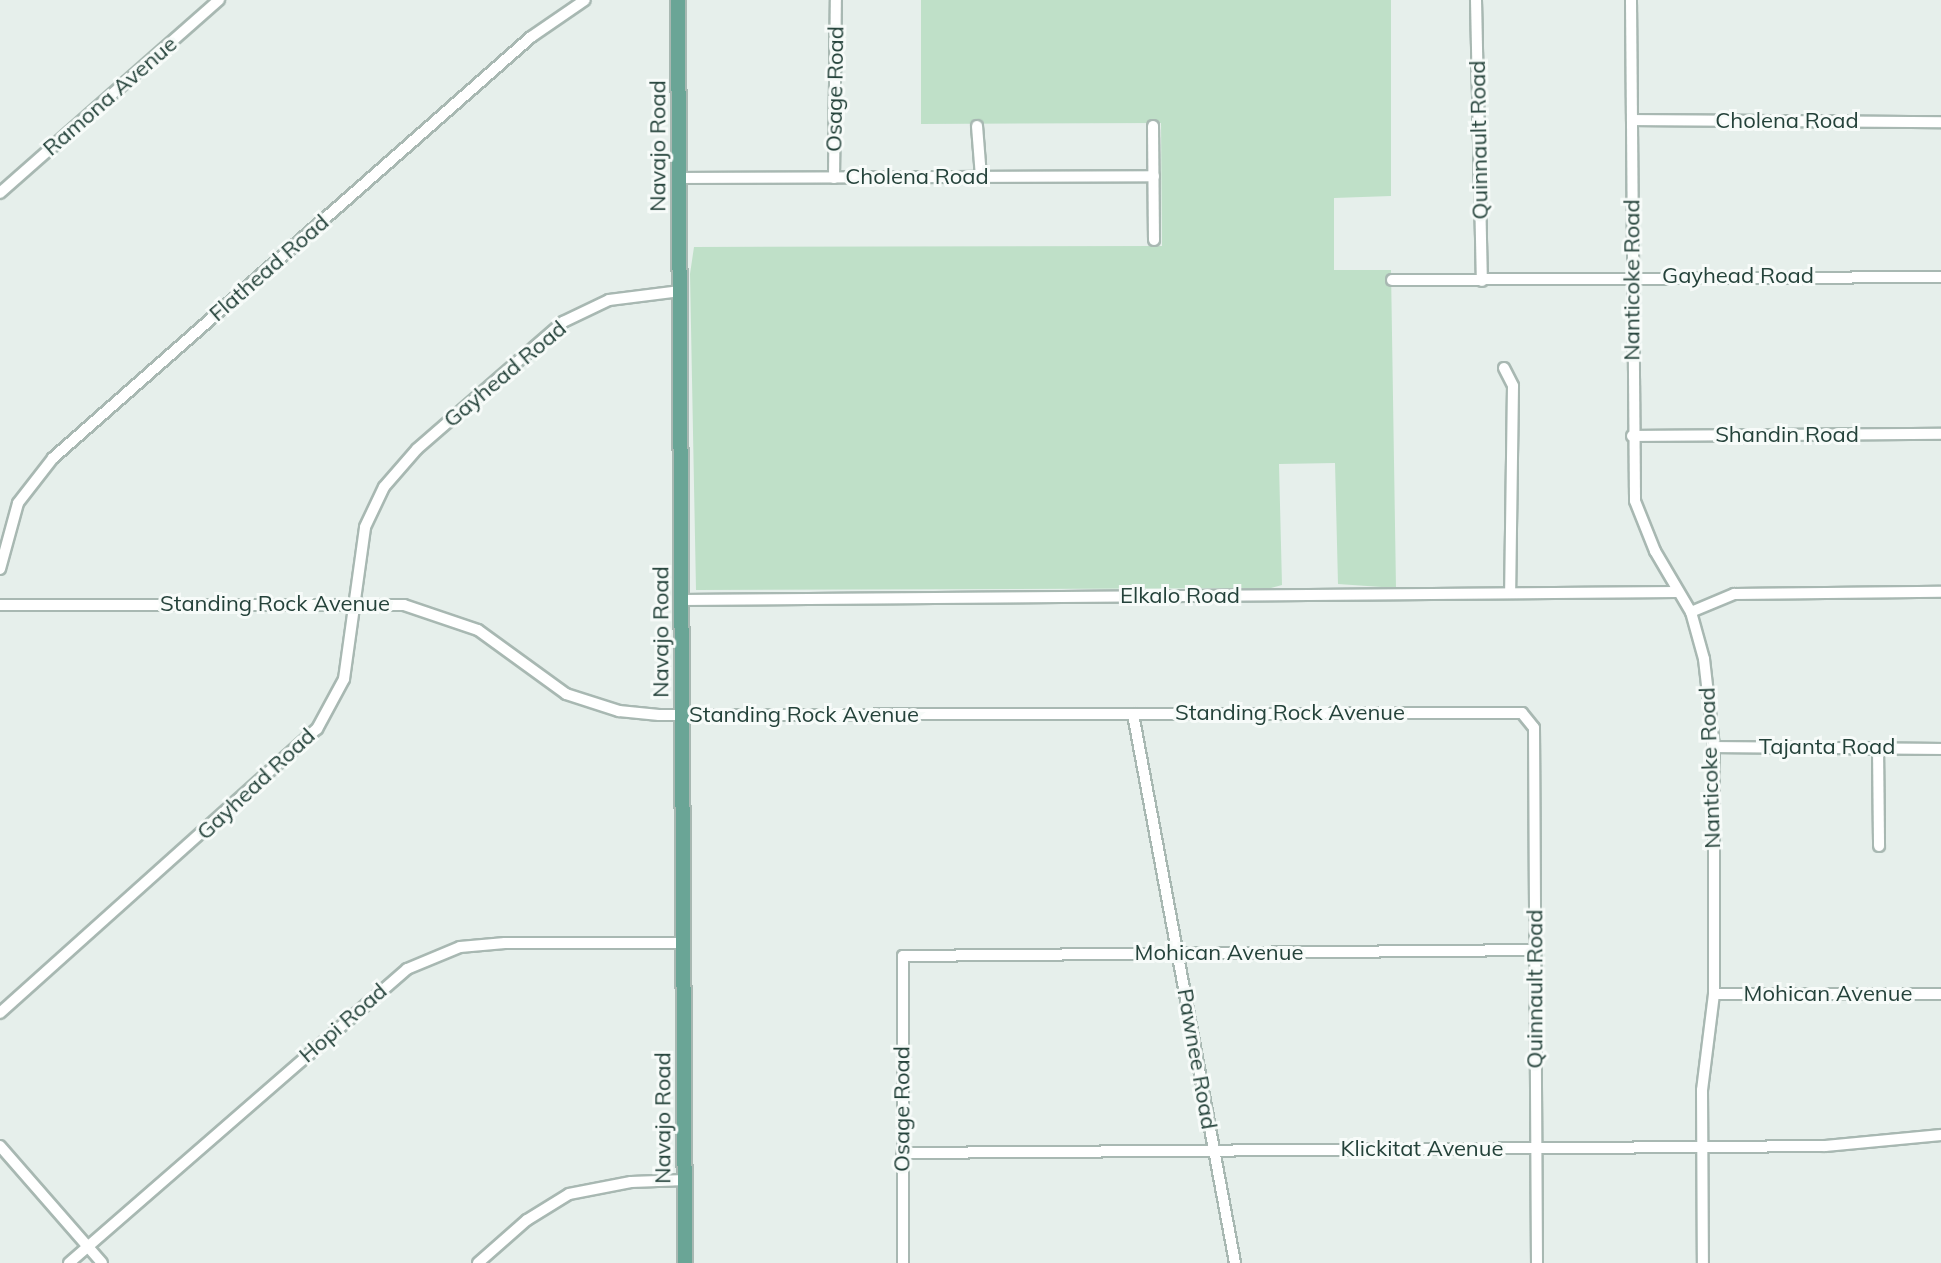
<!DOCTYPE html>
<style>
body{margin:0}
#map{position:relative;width:1941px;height:1263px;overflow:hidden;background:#e6efeb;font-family:Mulish,sans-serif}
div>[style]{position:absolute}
.green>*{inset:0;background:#bfe0c8}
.roads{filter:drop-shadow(2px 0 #a8b8b2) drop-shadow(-2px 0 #a8b8b2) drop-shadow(0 2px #a8b8b2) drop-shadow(0 -2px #a8b8b2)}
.minor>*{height:10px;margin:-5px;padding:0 5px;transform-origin:5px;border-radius:5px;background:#fff}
.major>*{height:14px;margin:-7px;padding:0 7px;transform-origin:7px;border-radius:7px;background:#6aa596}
span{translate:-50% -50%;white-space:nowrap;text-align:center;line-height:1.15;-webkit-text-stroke:6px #f7fbf9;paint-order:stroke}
.street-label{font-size:22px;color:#24423a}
</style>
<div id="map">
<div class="green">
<i style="clip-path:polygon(921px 0,1391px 0,1391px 196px,1334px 198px,1334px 270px,1391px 270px,1396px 588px,1338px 584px,1335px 463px,1279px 464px,1282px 585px,1271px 588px,696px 590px,690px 274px,694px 247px,1162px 246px,1161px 123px,921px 124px)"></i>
</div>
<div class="roads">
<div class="minor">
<i style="left:1476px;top:0;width:281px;rotate:88.8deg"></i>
<i style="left:1631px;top:0;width:501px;rotate:89.54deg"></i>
<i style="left:1635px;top:501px;width:54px;rotate:68.2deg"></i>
<i style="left:1655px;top:551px;width:71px;rotate:59.5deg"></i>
<i style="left:1691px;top:612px;width:49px;rotate:74.5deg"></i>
<i style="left:1704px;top:659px;width:89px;rotate:83.5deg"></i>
<i style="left:1714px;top:747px;width:247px;rotate:90deg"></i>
<i style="left:1714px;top:994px;width:97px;rotate:97.1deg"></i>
<i style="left:1702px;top:1090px;width:173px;rotate:89.7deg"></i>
<i style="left:1632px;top:120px;width:309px;rotate:0.4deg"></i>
<i style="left:977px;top:126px;width:51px;rotate:85.5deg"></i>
<i style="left:1153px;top:126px;width:114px;rotate:89.5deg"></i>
<i style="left:680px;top:178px;width:474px;rotate:-0.2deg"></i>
<i style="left:834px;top:178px;width:178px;rotate:-89.4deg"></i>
<i style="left:0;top:193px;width:292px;rotate:-41.4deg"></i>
<i style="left:1392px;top:280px;width:549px;rotate:-0.31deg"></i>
<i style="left:1504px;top:368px;width:20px;rotate:63deg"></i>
<i style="left:1513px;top:386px;width:207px;rotate:90.8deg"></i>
<i style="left:1632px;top:436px;width:309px;rotate:-0.4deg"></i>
<i style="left:0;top:569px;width:68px;rotate:-74.7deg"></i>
<i style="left:18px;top:503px;width:57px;rotate:-52.1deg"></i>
<i style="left:53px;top:458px;width:637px;rotate:-41.37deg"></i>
<i style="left:531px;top:37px;width:65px;rotate:-34.4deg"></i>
<i style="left:682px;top:600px;width:995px;rotate:-0.46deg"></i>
<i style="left:0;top:605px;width:404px"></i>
<i style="left:404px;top:605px;width:78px;rotate:18.7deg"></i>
<i style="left:478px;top:630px;width:109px;rotate:36deg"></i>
<i style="left:566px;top:694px;width:56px;rotate:17.8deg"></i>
<i style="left:619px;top:711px;width:40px;rotate:5.7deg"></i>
<i style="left:659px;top:715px;width:863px;rotate:-0.13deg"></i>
<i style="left:1522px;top:713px;width:19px;rotate:51deg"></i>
<i style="left:1534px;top:728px;width:535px;rotate:89.68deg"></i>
<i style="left:1691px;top:612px;width:47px;rotate:-22.7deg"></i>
<i style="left:1734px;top:594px;width:207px;rotate:-0.6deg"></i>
<i style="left:1133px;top:714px;width:558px;rotate:79.47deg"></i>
<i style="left:1714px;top:747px;width:227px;rotate:0.5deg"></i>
<i style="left:1878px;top:747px;width:99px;rotate:89.4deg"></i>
<i style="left:1714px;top:994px;width:227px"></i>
<i style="left:0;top:1013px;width:426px;rotate:-41.9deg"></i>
<i style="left:317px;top:729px;width:57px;rotate:-61.6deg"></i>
<i style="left:344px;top:679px;width:153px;rotate:-82.1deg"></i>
<i style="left:365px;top:527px;width:44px;rotate:-64.6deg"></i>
<i style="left:384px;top:487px;width:50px;rotate:-49deg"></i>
<i style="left:417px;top:449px;width:194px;rotate:-41deg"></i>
<i style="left:563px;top:322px;width:51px;rotate:-25.6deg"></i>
<i style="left:609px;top:300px;width:72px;rotate:-7.2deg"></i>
<i style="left:0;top:1146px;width:155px;rotate:48.9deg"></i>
<i style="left:902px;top:1153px;width:923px;rotate:-0.43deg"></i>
<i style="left:1825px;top:1146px;width:117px;rotate:-5.4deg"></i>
<i style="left:69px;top:1263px;width:448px;rotate:-41deg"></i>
<i style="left:407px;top:969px;width:57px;rotate:-22.5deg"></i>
<i style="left:460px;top:947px;width:45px;rotate:-5.1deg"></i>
<i style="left:505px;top:943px;width:179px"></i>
<i style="left:478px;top:1263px;width:65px;rotate:-41.3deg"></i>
<i style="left:527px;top:1220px;width:49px;rotate:-31.8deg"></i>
<i style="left:569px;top:1194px;width:63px;rotate:-11deg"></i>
<i style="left:631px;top:1182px;width:54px;rotate:-2.1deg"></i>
<i style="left:903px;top:1263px;width:307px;rotate:-90deg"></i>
<i style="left:903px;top:956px;width:632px;rotate:-0.54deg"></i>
</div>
<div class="major">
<i style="left:678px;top:0;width:1263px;rotate:89.68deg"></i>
</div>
</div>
<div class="street-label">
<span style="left:835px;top:89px;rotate:-89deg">Osage Road</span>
<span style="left:110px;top:96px;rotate:-41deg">Ramona Avenue</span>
<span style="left:1787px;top:121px">Cholena Road</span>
<span style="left:1479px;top:140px;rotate:-91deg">Quinnault Road</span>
<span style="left:658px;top:146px;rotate:-90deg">Navajo Road</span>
<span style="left:917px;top:177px">Cholena Road</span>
<span style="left:269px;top:268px;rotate:-41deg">Flathead Road</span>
<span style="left:1738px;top:276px">Gayhead Road</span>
<span style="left:1632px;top:280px;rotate:-90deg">Nanticoke Road</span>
<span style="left:505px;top:374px;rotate:-40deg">Gayhead Road</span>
<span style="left:1787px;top:435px">Shandin Road</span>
<span style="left:1180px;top:596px">Elkalo Road</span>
<span style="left:275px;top:604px">Standing Rock Avenue</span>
<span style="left:661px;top:632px;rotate:-90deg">Navajo Road</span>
<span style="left:1290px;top:713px">Standing Rock Avenue</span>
<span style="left:804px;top:715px">Standing Rock Avenue</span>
<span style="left:1827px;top:747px">Tajanta Road</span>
<span style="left:1710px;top:768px;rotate:-92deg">Nanticoke Road</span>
<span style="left:256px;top:784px;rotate:-43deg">Gayhead Road</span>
<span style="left:1219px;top:953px">Mohican Avenue</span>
<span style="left:1535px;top:989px;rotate:-90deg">Quinnault Road</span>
<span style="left:1828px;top:994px">Mohican Avenue</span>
<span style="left:343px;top:1023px;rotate:-41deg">Hopi Road</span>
<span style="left:1197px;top:1059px;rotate:80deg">Pawnee Road</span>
<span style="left:902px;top:1109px;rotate:-90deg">Osage Road</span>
<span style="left:663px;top:1118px;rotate:-90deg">Navajo Road</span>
<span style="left:1422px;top:1149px">Klickitat Avenue</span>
</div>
</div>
